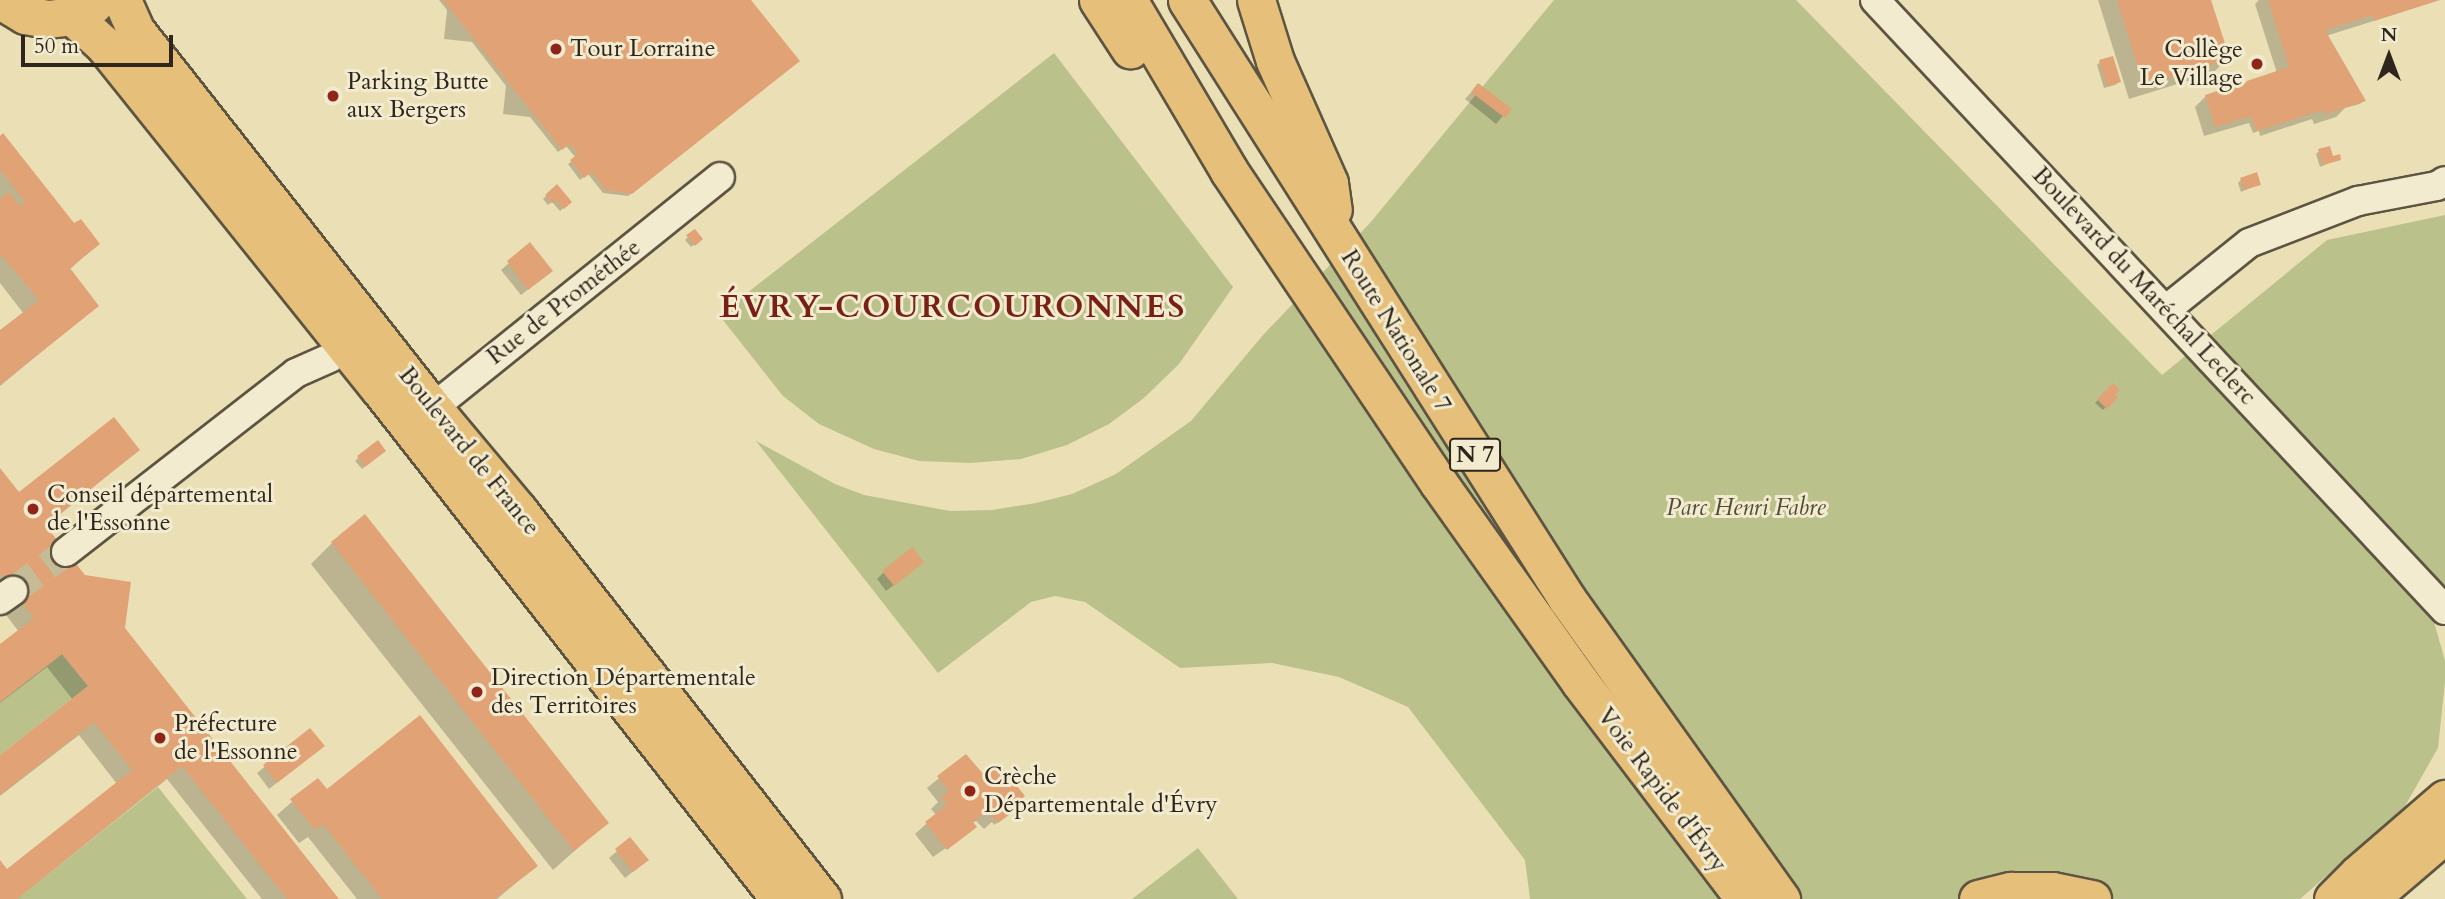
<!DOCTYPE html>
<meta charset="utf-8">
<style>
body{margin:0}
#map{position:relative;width:2445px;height:899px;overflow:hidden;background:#ebe0b5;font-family:Cardo,serif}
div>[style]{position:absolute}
.green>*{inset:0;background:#bac18b}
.shadow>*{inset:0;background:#0003}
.building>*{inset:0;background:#e1a276}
.minor-tunnel>*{height:28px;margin-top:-14px;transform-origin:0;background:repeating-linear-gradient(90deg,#c5bb96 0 28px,transparent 0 42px)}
.roads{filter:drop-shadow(2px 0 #5d5442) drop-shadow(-2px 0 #5d5442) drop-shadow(0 2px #5d5442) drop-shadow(0 -2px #5d5442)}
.minor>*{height:28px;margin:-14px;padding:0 14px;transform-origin:14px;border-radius:14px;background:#f2ebcf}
.major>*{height:37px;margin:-18.5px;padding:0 18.5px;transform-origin:18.5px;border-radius:18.5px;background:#e6c07a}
.dots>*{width:19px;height:19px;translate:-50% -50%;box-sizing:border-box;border:4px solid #f2ebcf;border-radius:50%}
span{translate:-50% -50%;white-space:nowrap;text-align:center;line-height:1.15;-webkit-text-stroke:6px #f2ebcf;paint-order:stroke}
.shield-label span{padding:2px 5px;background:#f2ebcf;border:2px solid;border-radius:5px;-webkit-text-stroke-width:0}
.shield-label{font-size:23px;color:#2e251c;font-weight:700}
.poi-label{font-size:24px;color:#2e251c}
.left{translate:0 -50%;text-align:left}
.right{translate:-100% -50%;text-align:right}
.street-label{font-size:24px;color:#2e251c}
.park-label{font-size:24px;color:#514c38;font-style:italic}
.district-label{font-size:32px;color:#7a1f14;font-weight:700;letter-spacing:2px}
.north{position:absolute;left:2354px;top:21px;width:70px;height:70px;-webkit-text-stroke:5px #f2ebcf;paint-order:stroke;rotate:0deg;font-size:19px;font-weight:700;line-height:28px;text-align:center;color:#2e251c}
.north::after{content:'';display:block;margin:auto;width:24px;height:32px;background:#2e251c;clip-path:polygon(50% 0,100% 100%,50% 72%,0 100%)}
.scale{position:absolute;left:21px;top:35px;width:152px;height:32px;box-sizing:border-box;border:4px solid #2e251c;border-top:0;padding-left:9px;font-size:21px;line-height:24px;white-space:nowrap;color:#2e251c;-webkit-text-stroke:5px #f2ebcf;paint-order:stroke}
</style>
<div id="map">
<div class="green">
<i style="clip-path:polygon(1554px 0,1796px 0,2162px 375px,2327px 240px,2445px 215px,2445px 588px,2429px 604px,2445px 661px,2445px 682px,2438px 748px,2404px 808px,2300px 899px,1530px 899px,1525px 860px,1408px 707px,1339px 677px,1272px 663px,1180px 668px,1085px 602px,1055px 596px,1031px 602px,938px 673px,756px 441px,835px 484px,864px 495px,950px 511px,992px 510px,1036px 503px,1072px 494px,1116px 474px,1191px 421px,1263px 335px,1370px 223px)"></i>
<i style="clip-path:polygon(1054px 53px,1233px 287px,1179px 364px,1144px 398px,1109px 424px,1067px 445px,1021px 459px,970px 463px,919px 461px,874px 449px,819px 424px,783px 396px,719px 315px)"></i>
<i style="clip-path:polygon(62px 654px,88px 686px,0 755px,0 702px)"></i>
<i style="clip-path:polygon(158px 787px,247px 899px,17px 899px)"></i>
<i style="clip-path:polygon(1198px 848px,1238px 899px,1132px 899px)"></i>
</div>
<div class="shadow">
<i style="clip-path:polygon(439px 0,749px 0,794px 64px,628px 196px,603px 193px,588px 174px,580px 180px,568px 164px,576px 158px,566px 146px,558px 152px,530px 117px,503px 114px,506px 86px,472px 42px,444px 39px,447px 10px)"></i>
<i style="clip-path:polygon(2098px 0,2209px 0,2228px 58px,2213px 73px,2129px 99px)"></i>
<i style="clip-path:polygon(2259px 0,2440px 0,2326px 36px,2363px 101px,2360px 104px,2345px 108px,2336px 117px,2314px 124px,2312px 119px,2260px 136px,2259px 131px,2253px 133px,2249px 123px,2204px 136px,2195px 107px,2206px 96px,2277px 73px,2255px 4px)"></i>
<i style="clip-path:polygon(2100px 62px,2119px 82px,2115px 85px,2104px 88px,2097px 65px)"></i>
<i style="clip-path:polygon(1478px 85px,1509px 109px,1496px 124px,1465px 99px)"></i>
<i style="clip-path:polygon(0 138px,74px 226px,98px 244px,69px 270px,97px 306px,0 386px,0 332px,24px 314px,0 283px)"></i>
<i style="clip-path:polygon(2319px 151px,2332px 159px,2339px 159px,2320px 167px,2316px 154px)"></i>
<i style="clip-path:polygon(2241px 180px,2259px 184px,2241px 192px,2238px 183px)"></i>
<i style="clip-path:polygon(557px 186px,567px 205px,560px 211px,552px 202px,548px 205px,543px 199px)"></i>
<i style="clip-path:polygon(694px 231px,698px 242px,691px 247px,685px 240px)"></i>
<i style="clip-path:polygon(530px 245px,543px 278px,521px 295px,501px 270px)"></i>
<i style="clip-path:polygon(2113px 385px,2115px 398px,2103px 410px,2095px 403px)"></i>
<i style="clip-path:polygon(138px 450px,45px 527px,337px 899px,262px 899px,167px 779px,17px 899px,0 899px,0 862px,7px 871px,117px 784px,79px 735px,0 796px,0 758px,73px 700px,47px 667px,0 703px,0 647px,19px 632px,0 607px,0 471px,19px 495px)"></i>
<i style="clip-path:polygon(381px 453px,362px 469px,355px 461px,358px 458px)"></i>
<i style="clip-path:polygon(332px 543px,606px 823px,553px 870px,311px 564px)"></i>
<i style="clip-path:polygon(915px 569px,886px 591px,877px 579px,884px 572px)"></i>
<i style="clip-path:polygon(310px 730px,323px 746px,269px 789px,257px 773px)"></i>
<i style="clip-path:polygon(966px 756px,1008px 808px,1008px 815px,994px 825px,992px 822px,984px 829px,976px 821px,966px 828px,972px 830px,933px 857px,915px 834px,936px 815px,931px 809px,938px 802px,927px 788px)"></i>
<i style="clip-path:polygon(317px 780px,326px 792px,536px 866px,497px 899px,357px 899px,308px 837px,299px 843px,277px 815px)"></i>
<i style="clip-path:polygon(630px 840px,639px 867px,625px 878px,609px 858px)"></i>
</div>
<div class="building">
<i style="clip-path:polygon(443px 0,751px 0,800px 61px,632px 194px,606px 190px,592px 172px,584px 178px,570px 160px,578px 154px,570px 144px,562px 150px)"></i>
<i style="clip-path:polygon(2117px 0,2211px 0,2230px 59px,2144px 86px)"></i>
<i style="clip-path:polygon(2268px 0,2436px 0,2436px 1px,2374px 21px,2372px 15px,2325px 30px,2366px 101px,2325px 114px,2323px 110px,2256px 131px,2251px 116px,2215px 127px,2205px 95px,2289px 67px)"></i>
<i style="clip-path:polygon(2113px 56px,2121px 82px,2107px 86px,2099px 60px)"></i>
<i style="clip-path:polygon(1478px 83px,1512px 109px,1505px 118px,1471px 92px)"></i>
<i style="clip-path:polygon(3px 133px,74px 223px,81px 219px,100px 244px,70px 268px,99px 306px,0 385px,0 330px,39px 300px,0 254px,0 199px,9px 192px,20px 206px,25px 202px,0 169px,0 136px)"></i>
<i style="clip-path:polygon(2330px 146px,2333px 156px,2340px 154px,2341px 160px,2323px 165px,2318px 149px)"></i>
<i style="clip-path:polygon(2257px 172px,2261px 185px,2244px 190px,2240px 178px)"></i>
<i style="clip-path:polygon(557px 184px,572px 202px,564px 209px,556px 200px,552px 203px,545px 195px)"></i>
<i style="clip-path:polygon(695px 229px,703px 239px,695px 246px,686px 235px)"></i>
<i style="clip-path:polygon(530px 242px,553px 271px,528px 290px,507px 261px)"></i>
<i style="clip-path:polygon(2113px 383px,2120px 390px,2115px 395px,2118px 398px,2107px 409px,2097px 399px)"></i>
<i style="clip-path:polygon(114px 417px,140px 450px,45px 525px,85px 575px,131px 582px,125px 628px,339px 899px,287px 899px,182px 766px,17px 899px,0 899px,0 860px,7px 869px,132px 770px,94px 722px,0 795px,0 755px,88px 686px,62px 654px,0 702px,0 644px,34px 618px,0 574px,0 468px,19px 492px)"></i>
<i style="clip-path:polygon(378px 440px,386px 451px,365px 467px,357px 456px)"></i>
<i style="clip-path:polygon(365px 514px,609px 823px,574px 851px,331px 542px)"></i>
<i style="clip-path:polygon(912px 547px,924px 562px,894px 586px,882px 571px)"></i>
<i style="clip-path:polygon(420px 715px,538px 866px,495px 899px,382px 899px,323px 824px,315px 830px,290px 799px,318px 778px,327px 789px)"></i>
<i style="clip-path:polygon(310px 728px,325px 746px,277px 783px,263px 765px)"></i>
<i style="clip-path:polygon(966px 754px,985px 776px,1000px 765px,1025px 796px,1011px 808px,1013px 812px,998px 823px,988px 811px,973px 822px,977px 827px,947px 850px,925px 822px,947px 805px,941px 797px,949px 791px,937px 776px)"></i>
<i style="clip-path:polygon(630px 837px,649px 860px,633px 872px,615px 849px)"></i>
</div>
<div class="minor-tunnel">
<i style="left:13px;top:591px;width:66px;rotate:-36.3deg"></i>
</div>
<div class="roads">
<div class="minor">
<i style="left:1875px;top:0;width:835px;rotate:46.94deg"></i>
<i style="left:2167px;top:309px;width:105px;rotate:-38.8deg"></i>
<i style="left:2249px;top:243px;width:117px;rotate:-21.1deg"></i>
<i style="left:2358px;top:201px;width:80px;rotate:-10.8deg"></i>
<i style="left:2437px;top:186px;width:9px;rotate:-32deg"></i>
<i style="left:419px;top:419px;width:386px;rotate:-38.8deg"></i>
<i style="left:66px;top:552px;width:291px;rotate:-37.9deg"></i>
<i style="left:296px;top:373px;width:37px;rotate:-24deg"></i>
<i style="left:0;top:600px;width:16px;rotate:-35deg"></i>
</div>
<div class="major">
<i style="left:0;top:0;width:29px;rotate:31deg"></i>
<i style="left:25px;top:15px;width:23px;rotate:10deg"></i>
<i style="left:48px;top:19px;width:24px;rotate:-7deg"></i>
<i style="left:72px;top:16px;width:24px;rotate:-28deg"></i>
<i style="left:122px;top:0;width:34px;rotate:66deg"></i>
<i style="left:136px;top:31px;width:479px;rotate:51.8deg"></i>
<i style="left:432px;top:407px;width:134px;rotate:50.1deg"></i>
<i style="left:518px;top:510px;width:494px;rotate:52deg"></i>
<i style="left:1098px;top:0;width:59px;rotate:56.9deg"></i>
<i style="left:1128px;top:0;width:199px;rotate:59.4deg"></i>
<i style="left:1229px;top:171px;width:375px;rotate:56.1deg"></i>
<i style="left:1438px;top:482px;width:245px;rotate:54.6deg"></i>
<i style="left:1580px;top:682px;width:273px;rotate:52.8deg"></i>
<i style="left:1187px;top:0;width:709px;rotate:57.61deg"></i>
<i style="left:1567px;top:599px;width:369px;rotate:54.5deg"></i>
<i style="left:1256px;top:0;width:64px;rotate:72.7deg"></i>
<i style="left:1275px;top:61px;width:133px;rotate:66.1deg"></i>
<i style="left:1329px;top:183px;width:27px;rotate:82deg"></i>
<i style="left:72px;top:16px;width:43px;rotate:42.2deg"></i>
<i style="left:104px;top:45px;width:440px;rotate:51.3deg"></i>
<i style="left:379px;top:388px;width:650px;rotate:51.88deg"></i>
<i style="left:1978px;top:899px;width:34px;rotate:-14deg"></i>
<i style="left:2011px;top:891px;width:41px"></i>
<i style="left:2052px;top:891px;width:41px;rotate:11.3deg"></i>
<i style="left:2333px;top:899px;width:35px;rotate:-45deg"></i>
<i style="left:2358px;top:874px;width:115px;rotate:-40.8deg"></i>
<i style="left:2369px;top:899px;width:100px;rotate:-40.5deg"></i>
</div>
</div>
<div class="dots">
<i style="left:556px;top:49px;background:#8f2418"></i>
<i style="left:2257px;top:64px;background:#8f2418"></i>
<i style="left:333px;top:96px;background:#8f2418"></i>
<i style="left:33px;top:509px;background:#8f2418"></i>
<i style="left:477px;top:692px;background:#8f2418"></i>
<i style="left:160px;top:738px;background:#8f2418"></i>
<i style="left:970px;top:791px;background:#8f2418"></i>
</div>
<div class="shield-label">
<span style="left:1475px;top:455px">N 7</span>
</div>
<div class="poi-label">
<span class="left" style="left:570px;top:49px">Tour Lorraine</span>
<span class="right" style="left:2243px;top:64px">Collège<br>Le Village</span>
<span class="left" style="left:347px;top:96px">Parking Butte<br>aux Bergers</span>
<span class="left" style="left:47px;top:509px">Conseil départemental<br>de l'Essonne</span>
<span class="left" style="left:491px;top:692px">Direction Départementale<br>des Territoires</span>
<span class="left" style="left:174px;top:738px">Préfecture<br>de l'Essonne</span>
<span class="left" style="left:984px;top:791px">Crèche<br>Départementale d'Évry</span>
</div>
<div class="street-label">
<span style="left:2144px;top:286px;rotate:47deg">Boulevard du Maréchal Leclerc</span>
<span style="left:564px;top:302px;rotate:-38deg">Rue de Prométhée</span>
<span style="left:1396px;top:331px;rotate:58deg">Route Nationale 7</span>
<span style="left:469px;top:451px;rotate:51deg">Boulevard de France</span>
<span style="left:1662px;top:790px;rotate:53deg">Voie Rapide d'Évry</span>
</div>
<div class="park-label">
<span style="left:1746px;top:508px">Parc Henri Fabre</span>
</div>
<div class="district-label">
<span style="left:953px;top:307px">ÉVRY-COURCOURONNES</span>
</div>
<div class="north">N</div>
<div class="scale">50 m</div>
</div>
